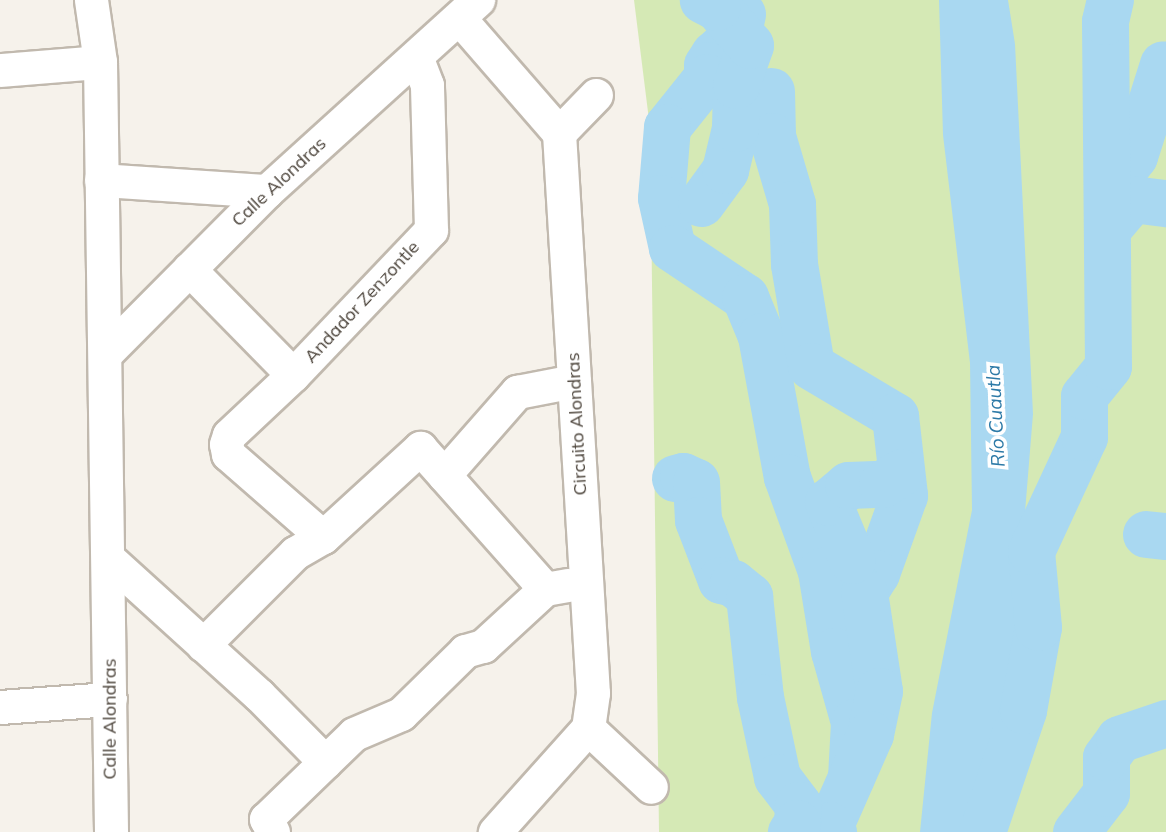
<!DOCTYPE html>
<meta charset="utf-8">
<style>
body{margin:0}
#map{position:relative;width:1166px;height:832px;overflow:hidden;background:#f6f2eb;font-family:Mulish,sans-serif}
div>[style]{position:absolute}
.green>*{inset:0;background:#d5e9b5}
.water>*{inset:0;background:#a9d8f1}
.river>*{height:47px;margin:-23.5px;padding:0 23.5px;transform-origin:23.5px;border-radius:23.5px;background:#a9d8f1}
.roads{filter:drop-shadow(2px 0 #c1b9ae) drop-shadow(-2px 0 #c1b9ae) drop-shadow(0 2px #c1b9ae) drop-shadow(0 -2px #c1b9ae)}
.minor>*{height:33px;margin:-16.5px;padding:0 16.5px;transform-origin:16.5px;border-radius:16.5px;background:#fff}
span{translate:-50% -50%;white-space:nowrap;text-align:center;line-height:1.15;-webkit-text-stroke:7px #fff;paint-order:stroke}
.street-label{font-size:18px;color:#4a4239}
.water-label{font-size:19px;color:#2d7aa7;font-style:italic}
</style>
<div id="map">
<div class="green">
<i style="clip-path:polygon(634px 0,1166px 0,1166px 832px,659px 832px,650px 128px)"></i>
</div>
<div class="water">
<i style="clip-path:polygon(939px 0,1008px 0,1015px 44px,1033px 414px,999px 832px,920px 832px,932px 713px,972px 510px,970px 363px,943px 135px)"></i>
</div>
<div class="river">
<i style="left:742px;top:14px;width:18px;rotate:103deg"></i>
<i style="left:738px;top:32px;width:33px;rotate:137deg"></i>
<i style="left:714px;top:54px;width:13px;rotate:122deg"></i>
<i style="left:707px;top:65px;width:12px;rotate:90deg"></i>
<i style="left:707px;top:77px;width:64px;rotate:128.7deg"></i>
<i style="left:667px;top:127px;width:71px;rotate:94.8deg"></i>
<i style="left:661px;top:198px;width:51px;rotate:77.6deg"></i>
<i style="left:672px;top:248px;width:88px;rotate:33.9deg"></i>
<i style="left:745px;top:297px;width:42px;rotate:67.7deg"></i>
<i style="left:761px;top:336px;width:143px;rotate:79.6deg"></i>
<i style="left:787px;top:477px;width:100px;rotate:70.1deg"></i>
<i style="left:821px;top:571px;width:81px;rotate:80.8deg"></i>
<i style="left:834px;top:651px;width:74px;rotate:74.3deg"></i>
<i style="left:854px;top:722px;width:55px;rotate:93.1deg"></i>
<i style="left:771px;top:91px;width:45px;rotate:88.7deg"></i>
<i style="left:772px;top:136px;width:71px;rotate:73.6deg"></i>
<i style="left:792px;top:204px;width:60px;rotate:88.1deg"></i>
<i style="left:794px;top:264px;width:103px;rotate:80.5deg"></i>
<i style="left:811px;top:366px;width:98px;rotate:30.8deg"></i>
<i style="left:895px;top:416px;width:80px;rotate:83.5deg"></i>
<i style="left:904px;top:495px;width:83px;rotate:109.7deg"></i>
<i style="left:876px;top:573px;width:22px;rotate:122deg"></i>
<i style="left:864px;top:592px;width:100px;rotate:81.4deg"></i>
<i style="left:879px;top:691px;width:44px;rotate:101.8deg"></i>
<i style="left:870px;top:734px;width:99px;rotate:113.7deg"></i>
<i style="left:830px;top:825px;width:8px;rotate:67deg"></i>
<i style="left:1116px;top:179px;width:29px;rotate:-52deg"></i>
<i style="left:1134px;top:156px;width:96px;rotate:-72.5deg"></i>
<i style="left:701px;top:203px;width:41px;rotate:-54deg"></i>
<i style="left:725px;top:170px;width:43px;rotate:-76.6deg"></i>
<i style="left:735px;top:128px;width:43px;rotate:-88.7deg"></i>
<i style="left:736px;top:85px;width:42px;rotate:-70.7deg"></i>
<i style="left:750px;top:45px;width:50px;rotate:-131deg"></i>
<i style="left:717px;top:7px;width:16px;rotate:-153deg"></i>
<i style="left:1108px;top:228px;width:38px;rotate:-50deg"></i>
<i style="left:1132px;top:199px;width:34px;rotate:7deg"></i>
<i style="left:675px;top:478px;width:8px;rotate:-14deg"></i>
<i style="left:683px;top:476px;width:14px;rotate:25deg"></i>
<i style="left:696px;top:482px;width:38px;rotate:87deg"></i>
<i style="left:698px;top:520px;width:64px;rotate:69deg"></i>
<i style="left:721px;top:580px;width:12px;rotate:14deg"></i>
<i style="left:733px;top:583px;width:21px;rotate:39deg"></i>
<i style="left:749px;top:596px;width:102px;rotate:83.8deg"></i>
<i style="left:760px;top:697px;width:82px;rotate:78deg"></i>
<i style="left:777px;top:777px;width:35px;rotate:53deg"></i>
<i style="left:798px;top:805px;width:18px;rotate:93deg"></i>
<i style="left:797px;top:823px;width:11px;rotate:124deg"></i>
<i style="left:1146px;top:534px;width:20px;rotate:6deg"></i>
<i style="left:852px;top:560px;width:63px;rotate:-112.5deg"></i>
<i style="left:828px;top:502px;width:26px;rotate:-40deg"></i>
<i style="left:848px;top:485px;width:34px;rotate:-2deg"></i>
<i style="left:882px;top:484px;width:22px;rotate:-32deg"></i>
<i style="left:982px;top:832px;width:129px;rotate:-71.4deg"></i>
<i style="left:1023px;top:710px;width:84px;rotate:-79.8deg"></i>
<i style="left:1038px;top:627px;width:76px;rotate:-95.3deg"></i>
<i style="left:1031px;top:551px;width:126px;rotate:-65.1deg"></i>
<i style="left:1084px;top:437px;width:41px;rotate:-90deg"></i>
<i style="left:1084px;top:396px;width:38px;rotate:-51deg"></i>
<i style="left:1108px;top:366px;width:345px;rotate:-90.5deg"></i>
<i style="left:1105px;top:21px;width:22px;rotate:-77deg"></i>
<i style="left:1076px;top:832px;width:49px;rotate:-52.4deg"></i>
<i style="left:1106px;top:793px;width:36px;rotate:-90deg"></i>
<i style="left:1106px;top:757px;width:22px;rotate:-54deg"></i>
<i style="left:1119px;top:739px;width:50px;rotate:-18.8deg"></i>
</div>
<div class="roads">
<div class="minor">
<i style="left:91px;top:0;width:63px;rotate:81.7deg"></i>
<i style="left:100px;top:62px;width:770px;rotate:89.18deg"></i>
<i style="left:459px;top:18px;width:152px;rotate:49deg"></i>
<i style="left:559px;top:133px;width:561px;rotate:86.53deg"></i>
<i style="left:593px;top:693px;width:35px;rotate:98deg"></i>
<i style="left:588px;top:728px;width:140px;rotate:131.8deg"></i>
<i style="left:0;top:70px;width:100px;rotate:-4.6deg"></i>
<i style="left:559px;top:133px;width:53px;rotate:-45.8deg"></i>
<i style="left:101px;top:180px;width:166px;rotate:3.8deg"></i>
<i style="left:189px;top:269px;width:148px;rotate:45.5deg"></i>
<i style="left:105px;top:354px;width:230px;rotate:-45.2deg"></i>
<i style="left:267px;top:191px;width:285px;rotate:-42.2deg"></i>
<i style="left:444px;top:475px;width:111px;rotate:-48.7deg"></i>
<i style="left:517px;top:392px;width:58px;rotate:-10.9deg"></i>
<i style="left:323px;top:537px;width:126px;rotate:-138.9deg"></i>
<i style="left:228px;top:454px;width:10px;rotate:-101deg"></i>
<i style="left:226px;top:444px;width:9px;rotate:-72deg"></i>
<i style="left:229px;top:435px;width:88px;rotate:-43.2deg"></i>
<i style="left:293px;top:375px;width:200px;rotate:-46.4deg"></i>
<i style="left:431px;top:230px;width:145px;rotate:-91.6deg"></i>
<i style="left:427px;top:85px;width:30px;rotate:-111deg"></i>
<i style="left:110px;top:560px;width:201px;rotate:42.2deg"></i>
<i style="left:259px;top:695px;width:94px;rotate:45.4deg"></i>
<i style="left:203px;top:645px;width:130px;rotate:-45deg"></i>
<i style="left:295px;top:553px;width:32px;rotate:-30deg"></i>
<i style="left:323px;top:537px;width:132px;rotate:-42.5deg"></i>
<i style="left:420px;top:448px;width:188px;rotate:48.4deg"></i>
<i style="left:0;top:707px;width:110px;rotate:-4.2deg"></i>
<i style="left:588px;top:728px;width:86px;rotate:43.1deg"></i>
<i style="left:273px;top:832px;width:15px;rotate:-118deg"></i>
<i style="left:266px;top:819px;width:122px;rotate:-44deg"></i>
<i style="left:354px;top:734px;width:51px;rotate:-23.1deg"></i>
<i style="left:401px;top:714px;width:90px;rotate:-44.5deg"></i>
<i style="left:465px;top:651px;width:19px;rotate:-16deg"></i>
<i style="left:483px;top:646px;width:84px;rotate:-42.6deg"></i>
<i style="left:545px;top:589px;width:23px;rotate:-10deg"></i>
</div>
</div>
<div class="street-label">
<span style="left:279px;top:182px;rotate:-43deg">Calle Alondras</span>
<span style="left:362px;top:302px;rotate:-47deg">Andador Zenzontle</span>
<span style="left:577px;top:424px;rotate:-93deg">Circuito Alondras</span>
<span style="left:110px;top:719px;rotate:-90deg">Calle Alondras</span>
</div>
<div class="water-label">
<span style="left:996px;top:416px;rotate:-93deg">Río Cuautla</span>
</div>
</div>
